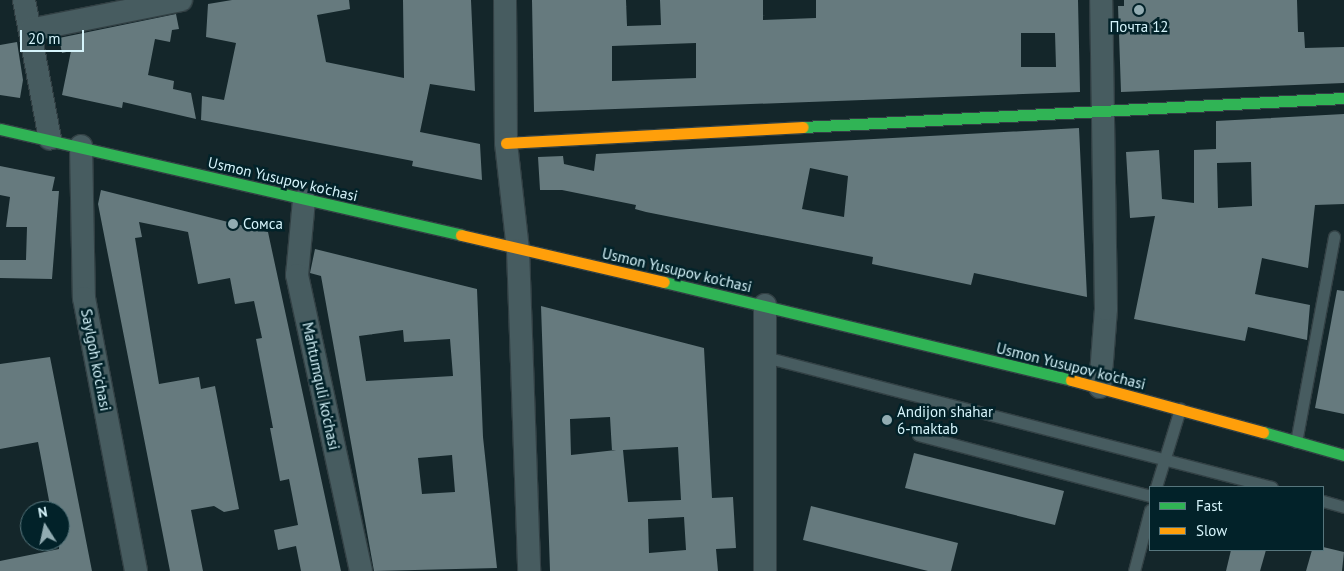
<!DOCTYPE html>
<meta charset="utf-8">
<style>
body{margin:0}
#map{position:relative;width:1344px;height:571px;overflow:hidden;background:#14262a;font-family:"PT Sans",sans-serif}
div>[style]{position:absolute}
.building>*{inset:0;background:#667a7e}
.roads{filter:drop-shadow(1px 0 #324044) drop-shadow(-1px 0 #324044) drop-shadow(0 1px #324044) drop-shadow(0 -1px #324044)}
.lane>*{height:11px;margin:-5.5px;padding:0 5.5px;transform-origin:5.5px;border-radius:5.5px;background:#475c60}
.street>*{height:22px;margin:-11px;padding:0 11px;transform-origin:11px;border-radius:11px;background:#475c60}
.fast>*{height:11px;margin:-5.5px;padding:0 5.5px;transform-origin:5.5px;border-radius:5.5px;background:#30b455}
.slow>*{height:11px;margin:-5.5px;padding:0 5.5px;transform-origin:5.5px;border-radius:5.5px;background:#ff9f0a}
.dots>*{width:14px;height:14px;translate:-50% -50%;box-sizing:border-box;border:2px solid #022229;border-radius:50%}
span{translate:-50% -50%;white-space:nowrap;text-align:center;line-height:1.15;-webkit-text-stroke:5px #022229;paint-order:stroke}
.poi-label{font-size:15px;color:#d6f4fb}
.left{translate:0 -50%;text-align:left}
.street-label{font-size:15px;color:#d6f4fb}
.legend{position:absolute;left:1149px;top:486px;width:175px;height:65px;box-sizing:border-box;background:#022229;border:1px solid #57767d;margin:0;padding:6px 9px;list-style:none;font-size:15px;color:#d6f4fb}
.legend li{display:flex;align-items:center;gap:10px;height:25px}
.legend b{width:25px;border:1px solid #57767d}
.north{position:absolute;left:20px;top:501px;width:50px;height:50px;box-sizing:border-box;background:#022229;border:1px solid #57767d;border-radius:50%;rotate:350deg;font-size:14px;font-weight:700;line-height:20px;text-align:center;color:#d6f4fb}
.north::after{content:'';display:block;margin:auto;width:18px;height:22px;background:#92acb2;clip-path:polygon(50% 0,100% 100%,50% 72%,0 100%)}
.scale{position:absolute;left:20px;top:30px;width:64px;height:22px;box-sizing:border-box;border:2px solid #d6f4fb;border-top:0;padding-left:6px;font-size:15px;line-height:18px;white-space:nowrap;color:#d6f4fb;-webkit-text-stroke:4px #022229;paint-order:stroke}
</style>
<div id="map">
<div class="building">
<i style="clip-path:polygon(232px 0,349px 0,350px 9px,317px 15px,326px 62px,404px 78px,403px 0,471px 0,475px 91px,430px 84px,420px 132px,480px 144px,482px 180px,412px 166px,413px 161px,201px 120px,202px 96px,224px 100px,236px 43px,206px 37px,208px 4px)"></i>
<i style="clip-path:polygon(evenodd,532px 0,626px 0,627px 26px,661px 25px,660px 0,763px 0,763px 20px,816px 18px,816px 0,1078px 0,1080px 92px,534px 112px,532px 0,1021px 33px,1055px 33px,1056px 67px,1021px 67px,1021px 33px,532px 0,696px 43px,696px 78px,612px 81px,612px 46px,696px 43px)"></i>
<i style="clip-path:polygon(1124px 0,1297px 0,1298px 32px,1304px 32px,1305px 48px,1344px 47px,1344px 83px,1121px 92px,1118px 6px,1124px 6px)"></i>
<i style="clip-path:polygon(176px 14px,179px 29px,172px 30px,170px 42px,155px 39px,148px 75px,174px 81px,173px 89px,191px 93px,196px 119px,123px 102px,122px 108px,62px 95px,71px 51px,62px 53px,59px 38px)"></i>
<i style="clip-path:polygon(17px 42px,23px 80px,20px 98px,0 95px,0 45px)"></i>
<i style="clip-path:polygon(evenodd,1344px 114px,1344px 204px,1315px 205px,1308px 268px,1262px 258px,1255px 294px,1310px 305px,1307px 340px,1248px 327px,1245px 341px,1134px 319px,1155px 216px,1130px 218px,1126px 152px,1159px 150px,1162px 199px,1194px 203px,1194px 150px,1216px 149px,1216px 121px,1344px 114px,1251px 162px,1252px 206px,1218px 208px,1217px 163px,1251px 162px)"></i>
<i style="clip-path:polygon(evenodd,1079px 128px,1087px 297px,974px 273px,971px 285px,872px 264px,873px 257px,646px 212px,635px 209px,636px 205px,562px 190px,540px 190px,538px 157px,563px 156px,564px 164px,594px 171px,596px 154px,1079px 128px,810px 168px,848px 176px,844px 217px,802px 209px,810px 168px)"></i>
<i style="clip-path:polygon(0 166px,55px 177px,52px 191px,59px 191px,52px 279px,0 278px,0 260px,26px 260px,27px 227px,6px 227px,10px 197px,0 195px)"></i>
<i style="clip-path:polygon(101px 190px,268px 232px,341px 571px,301px 571px,296px 546px,278px 550px,274px 530px,298px 525px,289px 479px,280px 481px,270px 428px,273px 428px,256px 339px,262px 338px,254px 301px,235px 304px,230px 278px,198px 284px,188px 232px,139px 222px,142px 237px,135px 238px,159px 384px,199px 377px,201px 389px,215px 386px,239px 509px,224px 512px,214px 506px,191px 510px,203px 571px,170px 571px,98px 204px)"></i>
<i style="clip-path:polygon(evenodd,315px 249px,477px 289px,483px 437px,497px 568px,374px 571px,321px 276px,310px 273px,315px 249px,403px 330px,404px 342px,450px 339px,453px 376px,366px 381px,359px 336px,403px 330px,315px 249px,452px 455px,455px 492px,422px 494px,418px 458px,452px 455px)"></i>
<i style="clip-path:polygon(1337px 290px,1344px 291px,1344px 414px,1315px 408px)"></i>
<i style="clip-path:polygon(evenodd,541px 306px,704px 348px,712px 498px,733px 497px,736px 548px,716px 549px,718px 571px,550px 571px,541px 306px,610px 417px,612px 451px,616px 450px,571px 455px,570px 419px,610px 417px,541px 306px,678px 447px,681px 500px,628px 502px,623px 450px,678px 447px,541px 306px,684px 517px,686px 550px,649px 553px,648px 519px,684px 517px)"></i>
<i style="clip-path:polygon(50px 357px,92px 571px,0 571px,0 561px,59px 549px,60px 511px,51px 511px,38px 442px,0 449px,0 364px)"></i>
<i style="clip-path:polygon(914px 453px,1064px 491px,1055px 525px,905px 488px)"></i>
<i style="clip-path:polygon(811px 506px,958px 543px,951px 571px,928px 571px,803px 540px)"></i>
<i style="clip-path:polygon(1323px 547px,1344px 552px,1342px 571px,1306px 571px,1312px 550px)"></i>
<i style="clip-path:polygon(1231px 550px,1266px 550px,1260px 571px,1226px 571px)"></i>
</div>
<div class="roads">
<div class="lane">
<i style="left:765px;top:357px;width:523px;rotate:14.38deg"></i>
<i style="left:918px;top:435px;width:240px;rotate:14.7deg"></i>
<i style="left:1296px;top:442px;width:209px;rotate:-79.5deg"></i>
<i style="left:1156px;top:487px;width:82px;rotate:-72.9deg"></i>
<i style="left:1323px;top:501px;width:22px;rotate:16deg"></i>
<i style="left:1134px;top:571px;width:63px;rotate:-75.3deg"></i>
</div>
<div class="street">
<i style="left:24px;top:0;width:141px;rotate:79.4deg"></i>
<i style="left:505px;top:0;width:143px;rotate:89.6deg"></i>
<i style="left:506px;top:143px;width:108px;rotate:83.6deg"></i>
<i style="left:518px;top:250px;width:321px;rotate:88deg"></i>
<i style="left:30px;top:30px;width:154px;rotate:-11.2deg"></i>
<i style="left:81px;top:146px;width:152px;rotate:88.9deg"></i>
<i style="left:84px;top:298px;width:278px;rotate:79.2deg"></i>
<i style="left:304px;top:200px;width:75px;rotate:95.3deg"></i>
<i style="left:297px;top:275px;width:303px;rotate:77.8deg"></i>
<i style="left:1100px;top:387px;width:78px;rotate:-85.6deg"></i>
<i style="left:1106px;top:309px;width:309px;rotate:-90.9deg"></i>
<i style="left:765px;top:571px;width:266px;rotate:-90deg"></i>
</div>
<div class="fast">
<i style="left:803px;top:127px;width:542px;rotate:-3.07deg"></i>
<i style="left:0;top:129px;width:473px;rotate:12.9deg"></i>
<i style="left:664px;top:282px;width:419px;rotate:13.5deg"></i>
<i style="left:1263px;top:432px;width:84px;rotate:15.9deg"></i>
</div>
<div class="slow">
<i style="left:506px;top:143px;width:297px;rotate:-3.1deg"></i>
<i style="left:461px;top:235px;width:208px;rotate:13deg"></i>
<i style="left:1071px;top:380px;width:199px;rotate:15.2deg"></i>
</div>
</div>
<div class="dots">
<i style="left:1139px;top:10px;background:#92acb2"></i>
<i style="left:233px;top:224px;background:#92acb2"></i>
<i style="left:887px;top:420px;background:#92acb2"></i>
</div>
<div class="poi-label">
<span style="left:1139px;top:27px">Почта 12</span>
<span class="left" style="left:243px;top:224px">Сомса</span>
<span class="left" style="left:897px;top:420px">Andijon shahar<br>6-maktab</span>
</div>
<div class="street-label">
<span style="left:283px;top:179px;rotate:13deg">Usmon Yusupov ko'chasi</span>
<span style="left:677px;top:270px;rotate:13deg">Usmon Yusupov ko'chasi</span>
<span style="left:96px;top:360px;rotate:79deg">Saylgoh ko'chasi</span>
<span style="left:1071px;top:366px;rotate:14deg">Usmon Yusupov ko'chasi</span>
<span style="left:321px;top:386px;rotate:78deg">Mahtumquli ko'chasi</span>
</div>
<ul class="legend">
<li><b style="height:6px;background:#30b455"></b>Fast</li>
<li><b style="height:6px;background:#ff9f0a"></b>Slow</li>
</ul>
<div class="north">N</div>
<div class="scale">20 m</div>
</div>
